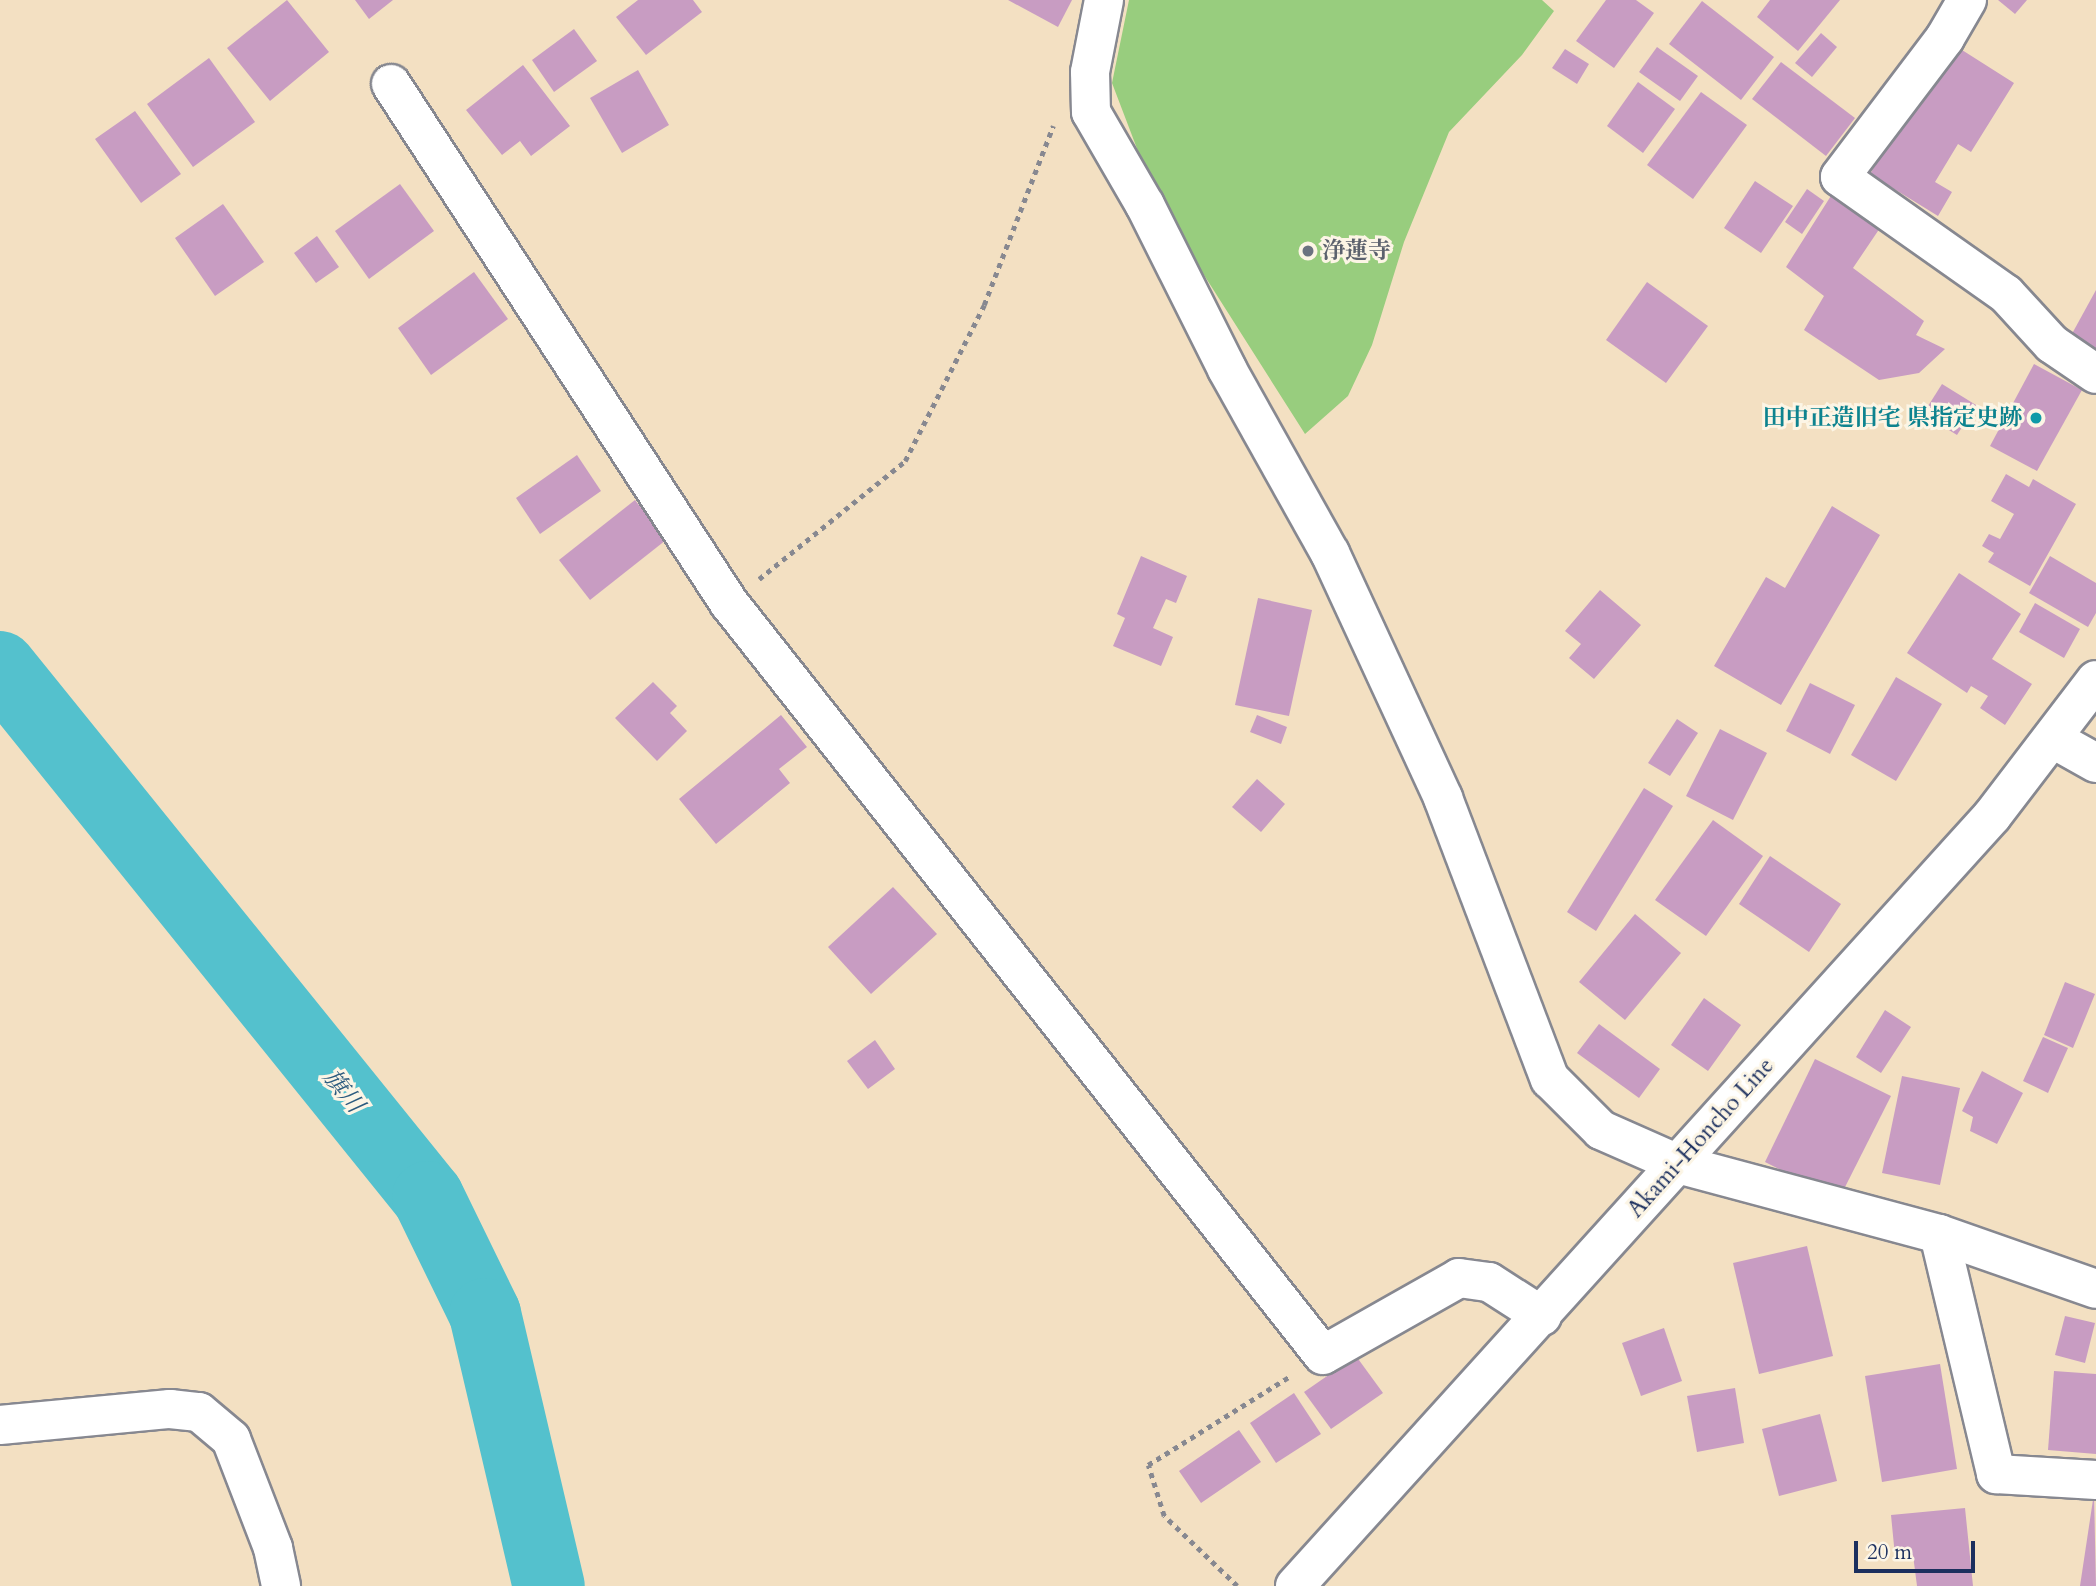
<!DOCTYPE html>
<meta charset="utf-8">
<style>
body{margin:0}
#map{position:relative;width:2096px;height:1586px;overflow:hidden;background:#f3e0c2;font-family:Cardo,"Noto Serif JP",serif}
div>[style]{position:absolute}
.green>*{inset:0;background:#98cd7e}
.river>*{height:72px;margin:-36px;padding:0 36px;transform-origin:36px;border-radius:36px;background:#54c1cd}
.building>*{inset:0;background:#c89cc2}
.path>*{height:4.5px;margin-top:-2.25px;transform-origin:0;background:repeating-linear-gradient(90deg,#878890 0 5px,transparent 0 10px)}
.roads{filter:drop-shadow(2px 0 #878890) drop-shadow(-2px 0 #878890) drop-shadow(0 2px #878890) drop-shadow(0 -2px #878890)}
.minor>*{height:38px;margin:-19px;padding:0 19px;transform-origin:19px;border-radius:19px;background:#fff}
.major>*{height:38px;margin:-19px;padding:0 19px;transform-origin:19px;border-radius:19px;background:#fff}
.dots>*{width:19px;height:19px;translate:-50% -50%;box-sizing:border-box;border:4px solid #fcf5e5;border-radius:50%}
span{translate:-50% -50%;white-space:nowrap;text-align:center;line-height:1.15;-webkit-text-stroke:6px #fcf5e5;paint-order:stroke}
.worship-label{font-size:23px;color:#5b616d;font-weight:700}
.left{translate:0 -50%;text-align:left}
.culture-label{font-size:23px;color:#0d838f;font-weight:700}
.right{translate:-100% -50%;text-align:right}
.street-label{font-size:23px;color:#1b2f5e}
.water-label{font-size:24px;color:#2c5b7f;font-style:italic}
.scale{position:absolute;left:1854px;top:1541px;width:121px;height:32px;box-sizing:border-box;border:4px solid #1b2f5e;border-top:0;padding-left:9px;font-size:21px;line-height:24px;white-space:nowrap;color:#1b2f5e;-webkit-text-stroke:5px #fcf5e5;paint-order:stroke}
</style>
<div id="map">
<div class="green">
<i style="clip-path:polygon(1129px 0,1542px 0,1554px 11px,1522px 55px,1449px 132px,1404px 242px,1372px 345px,1348px 396px,1305px 434px,1157px 201px,1112px 83px)"></i>
</div>
<div class="river">
<i style="left:0;top:667px;width:681px;rotate:51.08deg"></i>
<i style="left:428px;top:1197px;width:130px;rotate:64deg"></i>
<i style="left:485px;top:1314px;width:279px;rotate:76.8deg"></i>
</div>
<div class="building">
<i style="clip-path:polygon(287px 0,329px 52px,270px 101px,227px 48px)"></i>
<i style="clip-path:polygon(355px 0,393px 0,369px 19px)"></i>
<i style="clip-path:polygon(638px 0,693px 0,702px 12px,646px 55px,616px 17px)"></i>
<i style="clip-path:polygon(1008px 0,1072px 0,1058px 27px)"></i>
<i style="clip-path:polygon(1606px 0,1636px 0,1654px 13px,1614px 68px,1576px 41px)"></i>
<i style="clip-path:polygon(1770px 0,1840px 0,1798px 51px,1757px 17px)"></i>
<i style="clip-path:polygon(1998px 0,2027px 0,2015px 14px)"></i>
<i style="clip-path:polygon(1702px 1px,1774px 57px,1741px 100px,1669px 44px)"></i>
<i style="clip-path:polygon(574px 29px,597px 61px,554px 92px,532px 60px)"></i>
<i style="clip-path:polygon(1821px 33px,1837px 47px,1812px 77px,1795px 63px)"></i>
<i style="clip-path:polygon(1951px 43px,2014px 83px,1971px 152px,1958px 144px,1935px 182px,1952px 192px,1938px 216px,1870px 174px)"></i>
<i style="clip-path:polygon(1657px 47px,1698px 76px,1680px 101px,1639px 72px)"></i>
<i style="clip-path:polygon(1565px 49px,1589px 64px,1577px 84px,1552px 68px)"></i>
<i style="clip-path:polygon(209px 58px,255px 122px,193px 167px,147px 104px)"></i>
<i style="clip-path:polygon(1781px 62px,1855px 118px,1826px 156px,1752px 99px)"></i>
<i style="clip-path:polygon(523px 65px,570px 126px,531px 156px,520px 141px,502px 155px,466px 110px)"></i>
<i style="clip-path:polygon(638px 70px,669px 125px,622px 153px,590px 98px)"></i>
<i style="clip-path:polygon(1638px 82px,1675px 109px,1643px 153px,1607px 126px)"></i>
<i style="clip-path:polygon(1701px 92px,1747px 125px,1693px 199px,1647px 165px)"></i>
<i style="clip-path:polygon(135px 111px,181px 174px,141px 203px,95px 139px)"></i>
<i style="clip-path:polygon(1755px 181px,1793px 206px,1761px 253px,1724px 228px)"></i>
<i style="clip-path:polygon(400px 184px,434px 231px,369px 279px,335px 231px)"></i>
<i style="clip-path:polygon(1807px 189px,1824px 201px,1802px 234px,1785px 222px)"></i>
<i style="clip-path:polygon(1834px 191px,1882px 225px,1853px 268px,1924px 321px,1916px 335px,1945px 349px,1919px 373px,1879px 380px,1804px 330px,1824px 296px,1786px 267px)"></i>
<i style="clip-path:polygon(223px 204px,264px 262px,215px 296px,175px 238px)"></i>
<i style="clip-path:polygon(317px 236px,339px 267px,316px 283px,294px 253px)"></i>
<i style="clip-path:polygon(474px 272px,508px 319px,431px 375px,398px 328px)"></i>
<i style="clip-path:polygon(1647px 282px,1708px 326px,1666px 383px,1606px 340px)"></i>
<i style="clip-path:polygon(2096px 290px,2096px 356px,2068px 341px)"></i>
<i style="clip-path:polygon(2034px 364px,2082px 390px,2037px 471px,1990px 446px)"></i>
<i style="clip-path:polygon(1942px 384px,1976px 405px,1957px 435px,1923px 414px)"></i>
<i style="clip-path:polygon(577px 455px,601px 491px,540px 534px,516px 498px)"></i>
<i style="clip-path:polygon(2006px 474px,2029px 487px,2033px 479px,2076px 504px,2030px 586px,1988px 562px,1994px 553px,1982px 546px,1989px 534px,2000px 539px,2014px 514px,1991px 501px)"></i>
<i style="clip-path:polygon(635px 500px,666px 540px,590px 600px,559px 560px)"></i>
<i style="clip-path:polygon(1832px 506px,1880px 535px,1781px 705px,1714px 666px,1766px 577px,1785px 588px)"></i>
<i style="clip-path:polygon(1141px 556px,1187px 576px,1176px 603px,1166px 599px,1153px 628px,1173px 637px,1161px 666px,1113px 646px,1125px 618px,1117px 614px)"></i>
<i style="clip-path:polygon(2050px 556px,2096px 583px,2096px 613px,2088px 627px,2029px 593px)"></i>
<i style="clip-path:polygon(1959px 573px,2021px 614px,1992px 659px,2032px 684px,2005px 725px,1980px 708px,1988px 696px,1971px 686px,1967px 693px,1907px 653px)"></i>
<i style="clip-path:polygon(1600px 590px,1641px 625px,1594px 679px,1569px 658px,1581px 644px,1565px 631px)"></i>
<i style="clip-path:polygon(1258px 598px,1312px 610px,1289px 716px,1235px 705px)"></i>
<i style="clip-path:polygon(2035px 603px,2080px 629px,2064px 658px,2019px 632px)"></i>
<i style="clip-path:polygon(1896px 677px,1942px 704px,1896px 781px,1851px 755px)"></i>
<i style="clip-path:polygon(653px 682px,677px 706px,670px 713px,687px 731px,657px 761px,615px 718px)"></i>
<i style="clip-path:polygon(1810px 683px,1855px 705px,1830px 754px,1786px 731px)"></i>
<i style="clip-path:polygon(781px 715px,807px 747px,779px 769px,790px 783px,716px 844px,679px 799px)"></i>
<i style="clip-path:polygon(1257px 715px,1287px 727px,1281px 744px,1250px 732px)"></i>
<i style="clip-path:polygon(1677px 719px,1698px 733px,1670px 776px,1648px 763px)"></i>
<i style="clip-path:polygon(1720px 729px,1767px 753px,1733px 820px,1686px 796px)"></i>
<i style="clip-path:polygon(1257px 779px,1285px 804px,1261px 832px,1232px 807px)"></i>
<i style="clip-path:polygon(1644px 788px,1673px 806px,1596px 931px,1567px 912px)"></i>
<i style="clip-path:polygon(1713px 820px,1763px 856px,1706px 936px,1655px 900px)"></i>
<i style="clip-path:polygon(1770px 856px,1841px 904px,1809px 952px,1739px 904px)"></i>
<i style="clip-path:polygon(893px 887px,937px 934px,871px 994px,828px 947px)"></i>
<i style="clip-path:polygon(1635px 914px,1681px 953px,1625px 1020px,1579px 982px)"></i>
<i style="clip-path:polygon(2065px 982px,2095px 994px,2073px 1048px,2044px 1035px)"></i>
<i style="clip-path:polygon(1704px 998px,1741px 1025px,1708px 1071px,1671px 1045px)"></i>
<i style="clip-path:polygon(1885px 1010px,1911px 1027px,1881px 1073px,1856px 1057px)"></i>
<i style="clip-path:polygon(1599px 1024px,1660px 1069px,1639px 1098px,1577px 1053px)"></i>
<i style="clip-path:polygon(2043px 1037px,2068px 1048px,2048px 1093px,2023px 1081px)"></i>
<i style="clip-path:polygon(875px 1040px,895px 1069px,868px 1089px,847px 1061px)"></i>
<i style="clip-path:polygon(1815px 1059px,1891px 1096px,1839px 1199px,1765px 1162px)"></i>
<i style="clip-path:polygon(1982px 1071px,2023px 1093px,1997px 1144px,1970px 1131px,1973px 1117px,1962px 1111px)"></i>
<i style="clip-path:polygon(1902px 1076px,1960px 1088px,1940px 1185px,1882px 1173px)"></i>
<i style="clip-path:polygon(1807px 1246px,1833px 1356px,1759px 1374px,1733px 1263px)"></i>
<i style="clip-path:polygon(2065px 1316px,2095px 1323px,2085px 1363px,2055px 1355px)"></i>
<i style="clip-path:polygon(1664px 1328px,1682px 1381px,1641px 1396px,1622px 1343px)"></i>
<i style="clip-path:polygon(1356px 1356px,1383px 1393px,1331px 1429px,1304px 1392px)"></i>
<i style="clip-path:polygon(1940px 1364px,1957px 1469px,1882px 1482px,1865px 1376px)"></i>
<i style="clip-path:polygon(2054px 1371px,2096px 1374px,2096px 1454px,2048px 1450px)"></i>
<i style="clip-path:polygon(1735px 1388px,1744px 1443px,1697px 1452px,1687px 1396px)"></i>
<i style="clip-path:polygon(1294px 1393px,1321px 1434px,1276px 1463px,1250px 1423px)"></i>
<i style="clip-path:polygon(1820px 1414px,1837px 1481px,1779px 1496px,1762px 1429px)"></i>
<i style="clip-path:polygon(1239px 1430px,1261px 1462px,1201px 1503px,1179px 1471px)"></i>
<i style="clip-path:polygon(2094px 1493px,2096px 1586px,2080px 1586px)"></i>
<i style="clip-path:polygon(1965px 1508px,1973px 1586px,1917px 1586px,1913px 1555px,1895px 1556px,1891px 1515px)"></i>
</div>
<div class="path">
<i style="left:759px;top:579px;width:188px;rotate:-38.9deg"></i>
<i style="left:905px;top:461px;width:175px;rotate:-63.1deg"></i>
<i style="left:984px;top:305px;width:192px;rotate:-68.9deg"></i>
<i style="left:1237px;top:1586px;width:101px;rotate:-136.2deg"></i>
<i style="left:1164px;top:1516px;width:53px;rotate:-107.4deg"></i>
<i style="left:1148px;top:1465px;width:166px;rotate:-32deg"></i>
</div>
<div class="roads">
<div class="minor">
<i style="left:1104px;top:0;width:73px;rotate:101deg"></i>
<i style="left:1090px;top:72px;width:40px;rotate:88.6deg"></i>
<i style="left:1091px;top:112px;width:108px;rotate:59.9deg"></i>
<i style="left:1145px;top:205px;width:183px;rotate:63.4deg"></i>
<i style="left:1227px;top:369px;width:211px;rotate:60.8deg"></i>
<i style="left:1330px;top:553px;width:270px;rotate:65.2deg"></i>
<i style="left:1443px;top:798px;width:301px;rotate:69.2deg"></i>
<i style="left:1550px;top:1079px;width:72px;rotate:45deg"></i>
<i style="left:1601px;top:1130px;width:84px;rotate:23.8deg"></i>
<i style="left:1678px;top:1164px;width:270px;rotate:15deg"></i>
<i style="left:1939px;top:1234px;width:166px;rotate:19.3deg"></i>
<i style="left:1967px;top:0;width:44px;rotate:120.1deg"></i>
<i style="left:1945px;top:38px;width:174px;rotate:127.1deg"></i>
<i style="left:1840px;top:177px;width:203px;rotate:35.2deg"></i>
<i style="left:2006px;top:294px;width:68px;rotate:47.4deg"></i>
<i style="left:2052px;top:344px;width:53px;rotate:34.3deg"></i>
<i style="left:391px;top:84px;width:619px;rotate:56.93deg"></i>
<i style="left:729px;top:603px;width:958px;rotate:51.7deg"></i>
<i style="left:1323px;top:1355px;width:156px;rotate:-29.5deg"></i>
<i style="left:1459px;top:1278px;width:30px;rotate:8deg"></i>
<i style="left:1489px;top:1282px;width:63px;rotate:32.7deg"></i>
<i style="left:2053px;top:739px;width:49px;rotate:29.2deg"></i>
<i style="left:1939px;top:1234px;width:247px;rotate:76.6deg"></i>
<i style="left:1996px;top:1474px;width:100px;rotate:3.4deg"></i>
<i style="left:0;top:1425px;width:171px;rotate:-5.4deg"></i>
<i style="left:170px;top:1409px;width:29px;rotate:6deg"></i>
<i style="left:199px;top:1412px;width:42px;rotate:40.2deg"></i>
<i style="left:231px;top:1439px;width:117px;rotate:68.9deg"></i>
<i style="left:273px;top:1548px;width:39px;rotate:78deg"></i>
</div>
<div class="major">
<i style="left:1295px;top:1586px;width:1039px;rotate:-47.85deg"></i>
<i style="left:1992px;top:816px;width:171px;rotate:-52.6deg"></i>
</div>
</div>
<div class="dots">
<i style="left:1308px;top:251px;background:#6b7280"></i>
<i style="left:2036px;top:418px;background:#0f9aa8"></i>
</div>
<div class="worship-label">
<span class="left" style="left:1322px;top:251px">浄蓮寺</span>
</div>
<div class="culture-label">
<span class="right" style="left:2022px;top:418px">田中正造旧宅 県指定史跡</span>
</div>
<div class="street-label">
<span style="left:1701px;top:1138px;rotate:-48deg">Akami-Honcho Line</span>
</div>
<div class="water-label">
<span style="left:343px;top:1091px;rotate:51deg">旗川</span>
</div>
<div class="scale">20 m</div>
</div>
